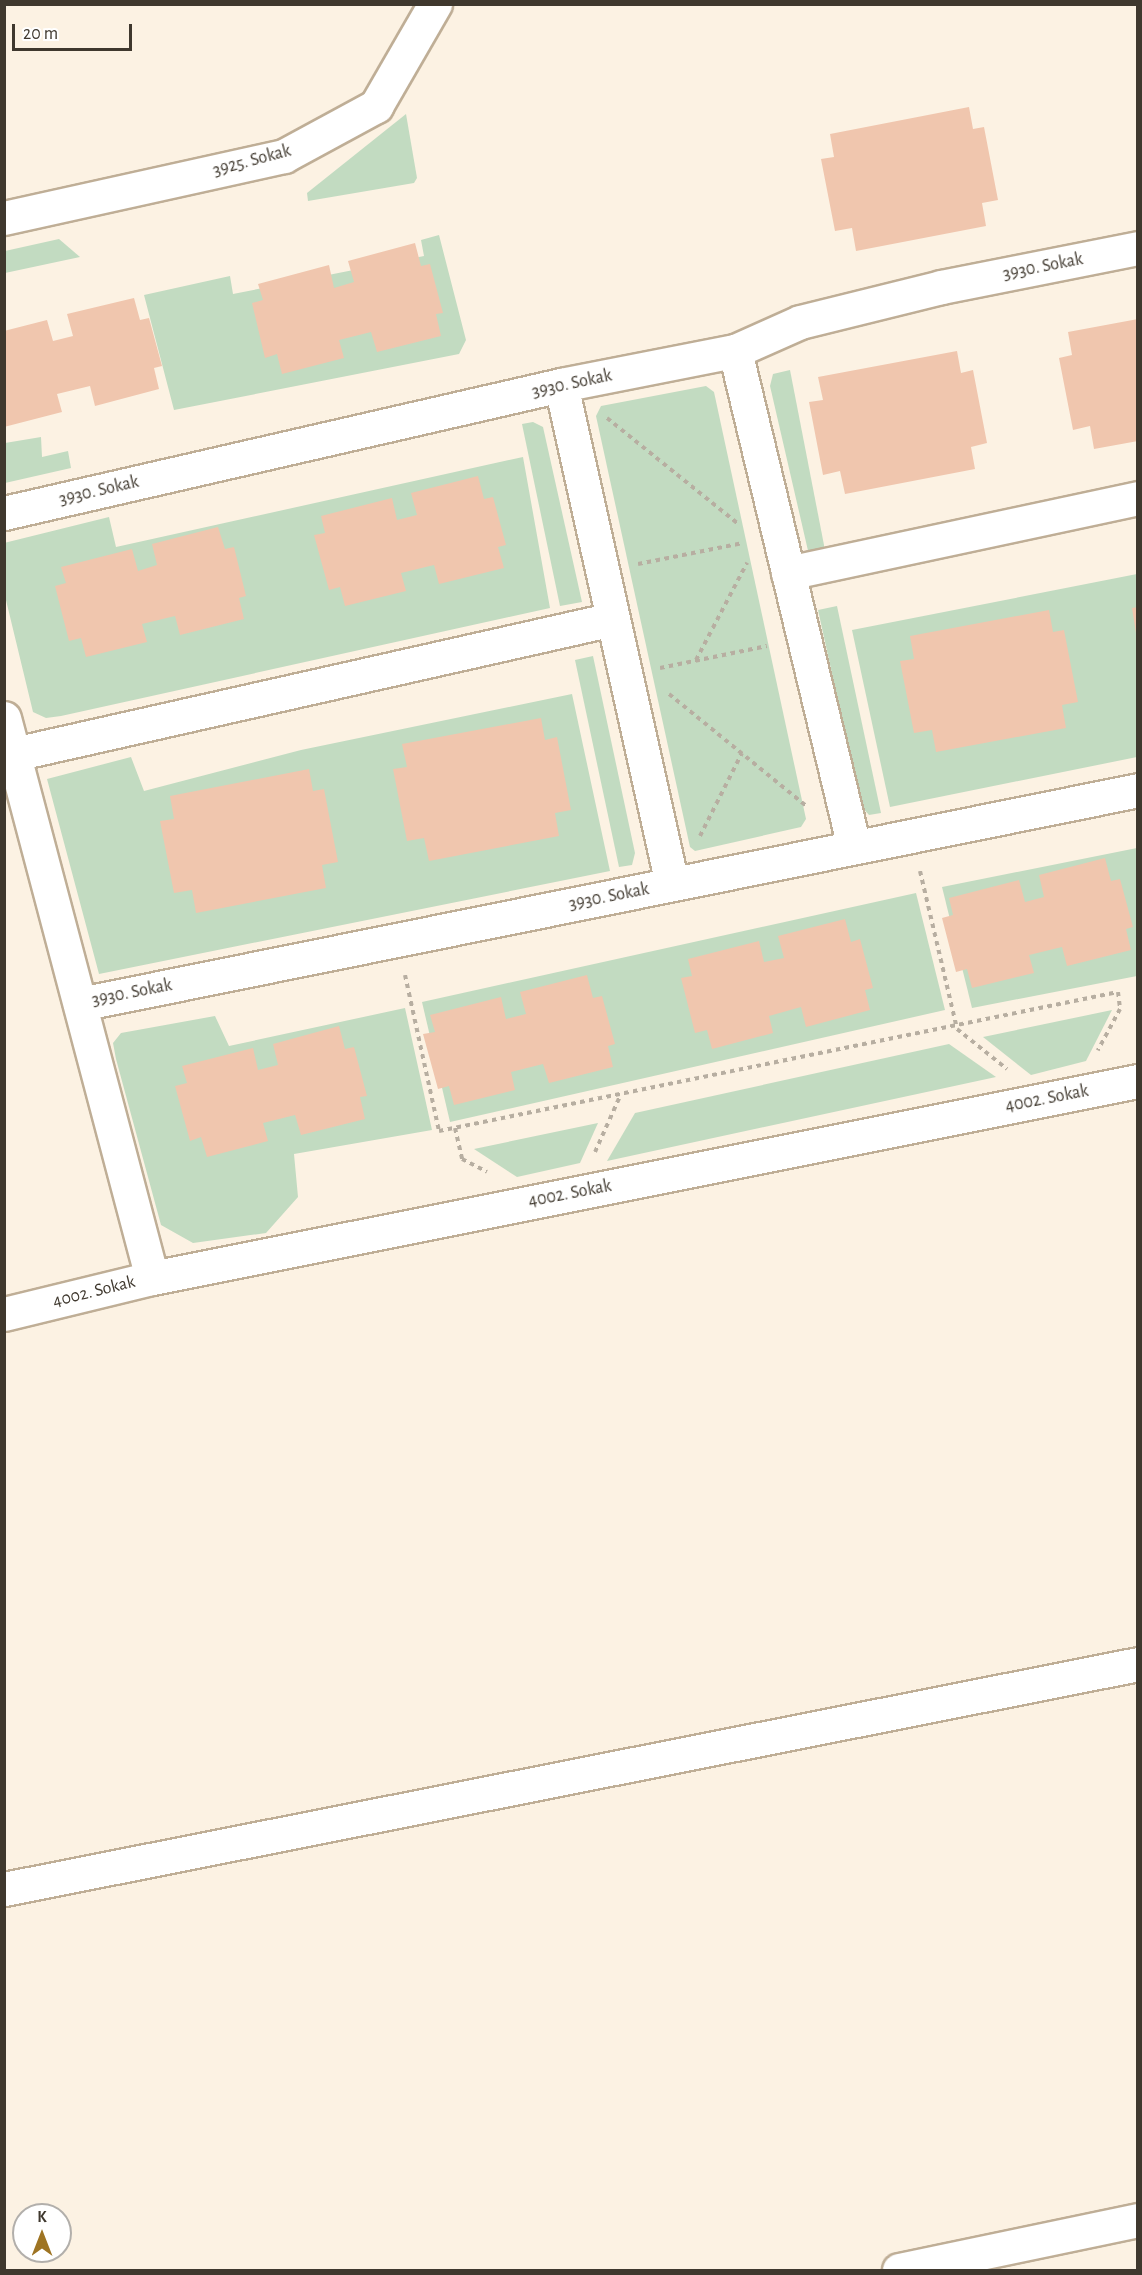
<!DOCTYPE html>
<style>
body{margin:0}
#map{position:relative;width:1142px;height:2275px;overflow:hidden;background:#fcf2e3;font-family:"Alegreya Sans",sans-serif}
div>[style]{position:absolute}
.green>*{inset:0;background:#c2dbc1}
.building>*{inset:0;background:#f0c6ae}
.path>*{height:4px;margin-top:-2px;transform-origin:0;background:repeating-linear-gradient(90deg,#b7aea1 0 4.5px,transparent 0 9px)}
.roads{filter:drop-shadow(2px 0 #bfae96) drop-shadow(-2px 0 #bfae96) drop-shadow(0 2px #bfae96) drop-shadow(0 -2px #bfae96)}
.minor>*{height:33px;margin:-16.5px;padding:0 16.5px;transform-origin:16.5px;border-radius:16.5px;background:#fff}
span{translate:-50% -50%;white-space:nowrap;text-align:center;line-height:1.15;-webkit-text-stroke:5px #fff;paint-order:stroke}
.street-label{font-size:18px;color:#3f382e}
.frame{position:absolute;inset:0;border:6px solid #3f382e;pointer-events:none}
.north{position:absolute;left:12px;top:2203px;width:60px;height:60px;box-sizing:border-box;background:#fff;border:2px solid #b2afab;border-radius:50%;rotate:0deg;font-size:16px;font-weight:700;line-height:24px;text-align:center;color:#3f382e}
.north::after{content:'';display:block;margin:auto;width:21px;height:27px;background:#9e7423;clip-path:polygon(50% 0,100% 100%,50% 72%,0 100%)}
.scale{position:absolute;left:12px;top:24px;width:120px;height:27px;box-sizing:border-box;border:3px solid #3f382e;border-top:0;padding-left:8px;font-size:18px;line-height:21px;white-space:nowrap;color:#3f382e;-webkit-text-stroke:4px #fff;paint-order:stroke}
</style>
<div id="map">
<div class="green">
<i style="clip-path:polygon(406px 114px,417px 178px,414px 183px,308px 201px,307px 193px)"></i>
<i style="clip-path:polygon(439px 235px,466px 340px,459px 354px,174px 410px,144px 295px,230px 276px,233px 294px,424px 256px,421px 240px)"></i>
<i style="clip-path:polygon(59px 239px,80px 257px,5px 273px,5px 251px)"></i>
<i style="clip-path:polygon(790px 370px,824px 545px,824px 552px,809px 555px,770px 386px,773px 374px)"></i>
<i style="clip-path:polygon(706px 386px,714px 392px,806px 819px,801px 827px,695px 851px,690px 847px,596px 416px,601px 406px)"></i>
<i style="clip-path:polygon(533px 422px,543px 427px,582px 602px,560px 606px,522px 424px)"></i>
<i style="clip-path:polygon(41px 437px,42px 457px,68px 451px,71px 468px,5px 483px,5px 443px)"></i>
<i style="clip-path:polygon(523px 457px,550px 608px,61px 716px,46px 718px,33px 712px,5px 596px,4px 543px,109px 517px,116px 547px)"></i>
<i style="clip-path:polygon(1137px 574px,1137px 757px,890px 807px,852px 630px)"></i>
<i style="clip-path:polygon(837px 606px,881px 813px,869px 815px,861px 806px,818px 610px)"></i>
<i style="clip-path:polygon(593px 656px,635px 853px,632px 865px,619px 867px,575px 660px)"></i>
<i style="clip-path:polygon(572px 694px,610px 871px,99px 974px,47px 779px,131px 757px,144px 791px,301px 750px)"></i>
<i style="clip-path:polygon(1137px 848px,1137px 976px,972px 1008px,942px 887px)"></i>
<i style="clip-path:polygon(916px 893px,945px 1010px,450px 1122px,422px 1002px)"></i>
<i style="clip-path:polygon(405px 1008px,432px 1130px,294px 1154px,298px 1197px,266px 1233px,193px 1243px,161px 1225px,116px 1059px,113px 1043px,121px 1033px,215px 1016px,229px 1046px)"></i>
<i style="clip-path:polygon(1112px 1010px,1086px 1061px,1031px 1075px,983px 1037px)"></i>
<i style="clip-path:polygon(949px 1044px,996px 1077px,607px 1161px,635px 1113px)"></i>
<i style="clip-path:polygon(598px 1123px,580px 1163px,517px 1177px,474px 1149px)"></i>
</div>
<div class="building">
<i style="clip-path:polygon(969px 107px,973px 129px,984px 127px,998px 200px,982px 203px,986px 226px,856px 251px,852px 228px,835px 231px,821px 159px,834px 157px,830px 134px)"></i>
<i style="clip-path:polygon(415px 243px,421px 266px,430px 264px,443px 313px,436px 314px,441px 336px,377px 352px,371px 332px,339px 340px,344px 358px,282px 374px,277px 354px,265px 358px,252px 303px,263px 300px,258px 284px,329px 265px,334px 288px,354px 282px,348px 261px)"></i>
<i style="clip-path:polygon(134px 298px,140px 320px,149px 318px,162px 366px,154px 368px,159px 389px,95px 406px,90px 386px,57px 394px,62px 412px,4px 427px,4px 331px,47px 320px,53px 341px,73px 336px,67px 314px)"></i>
<i style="clip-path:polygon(1138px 319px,1138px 441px,1094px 449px,1090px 426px,1073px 430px,1059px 358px,1072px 355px,1068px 332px)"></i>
<i style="clip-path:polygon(957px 351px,961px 373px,973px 370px,987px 443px,971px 447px,975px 469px,845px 494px,840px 471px,823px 475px,809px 402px,823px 400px,818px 377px)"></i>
<i style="clip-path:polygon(478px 476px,484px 499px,493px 497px,506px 545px,498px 547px,504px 568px,439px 584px,434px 565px,401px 573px,406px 591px,345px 606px,340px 587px,329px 590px,314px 535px,325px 533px,321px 516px,392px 498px,397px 520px,417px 515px,411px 493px)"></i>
<i style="clip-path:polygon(218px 527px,225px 549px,234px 547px,246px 596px,239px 598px,244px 619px,180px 635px,175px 616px,142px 624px,147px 642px,86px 657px,81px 638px,69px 641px,55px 586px,66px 583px,61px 567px,132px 549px,138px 571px,157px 565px,152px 544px)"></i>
<i style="clip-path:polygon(1138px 607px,1138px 633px,1136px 633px,1132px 608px)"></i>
<i style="clip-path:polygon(1049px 610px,1053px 632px,1064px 630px,1078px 702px,1062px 705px,1066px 728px,936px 752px,932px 730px,914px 733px,900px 661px,914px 659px,910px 636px)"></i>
<i style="clip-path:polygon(541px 718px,545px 740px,557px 737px,571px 810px,555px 813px,559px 836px,429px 861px,424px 838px,407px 841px,393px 769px,407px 767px,402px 744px)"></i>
<i style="clip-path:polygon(309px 769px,313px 791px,324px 789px,338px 862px,322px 865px,326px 888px,196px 913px,192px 890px,174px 893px,160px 821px,174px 819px,170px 796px)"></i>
<i style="clip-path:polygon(1105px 858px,1111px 881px,1120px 879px,1133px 927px,1126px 929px,1131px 950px,1067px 966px,1062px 947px,1029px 955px,1034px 973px,972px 988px,967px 969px,956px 972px,942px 918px,953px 915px,949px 898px,1019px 880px,1025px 902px,1044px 897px,1039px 875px)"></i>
<i style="clip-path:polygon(845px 919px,851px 942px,860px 939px,873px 988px,865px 990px,870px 1010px,806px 1027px,801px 1007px,769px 1016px,773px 1033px,712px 1049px,707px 1030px,695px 1033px,681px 978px,692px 976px,688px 959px,759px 941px,764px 962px,784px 958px,778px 936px)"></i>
<i style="clip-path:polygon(587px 975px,593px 998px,602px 996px,615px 1044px,608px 1046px,613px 1067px,549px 1083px,543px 1064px,511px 1072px,515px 1090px,454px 1105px,449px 1086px,438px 1089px,423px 1034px,435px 1032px,430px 1015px,501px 997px,506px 1019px,526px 1014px,520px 992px)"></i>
<i style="clip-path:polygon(339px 1026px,345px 1049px,354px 1047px,367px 1096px,360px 1097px,365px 1119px,301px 1135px,295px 1115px,263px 1123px,268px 1141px,207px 1157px,201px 1137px,190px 1141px,175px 1086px,187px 1083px,182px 1066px,253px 1048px,258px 1070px,278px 1065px,273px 1044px)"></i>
</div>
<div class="path">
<i style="left:607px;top:418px;width:167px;rotate:38.9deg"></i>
<i style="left:638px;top:564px;width:107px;rotate:-11.3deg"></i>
<i style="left:696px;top:660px;width:110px;rotate:-62.3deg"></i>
<i style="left:660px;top:668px;width:109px;rotate:-11.6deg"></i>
<i style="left:669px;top:694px;width:176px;rotate:39.2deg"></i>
<i style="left:700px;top:836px;width:93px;rotate:-63.2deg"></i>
<i style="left:920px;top:871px;width:162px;rotate:76.8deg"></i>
<i style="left:957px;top:1029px;width:64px;rotate:38.7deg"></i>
<i style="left:405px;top:975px;width:160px;rotate:77.7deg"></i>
<i style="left:439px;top:1131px;width:693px;rotate:-11.57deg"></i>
<i style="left:1118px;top:992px;width:17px;rotate:83deg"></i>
<i style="left:1120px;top:1009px;width:47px;rotate:118.2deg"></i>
<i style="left:455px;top:1128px;width:32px;rotate:77deg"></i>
<i style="left:462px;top:1159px;width:28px;rotate:27deg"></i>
<i style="left:595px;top:1152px;width:61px;rotate:-65.9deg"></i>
</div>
<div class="roads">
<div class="minor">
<i style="left:4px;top:218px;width:287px;rotate:-12.5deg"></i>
<i style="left:284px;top:156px;width:105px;rotate:-28.5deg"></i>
<i style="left:376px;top:106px;width:118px;rotate:-60deg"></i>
<i style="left:735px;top:351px;width:510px;rotate:76.51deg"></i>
<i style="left:561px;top:385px;width:511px;rotate:77.46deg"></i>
<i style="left:4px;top:513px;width:572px;rotate:-12.94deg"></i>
<i style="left:561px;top:385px;width:177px;rotate:-11.1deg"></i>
<i style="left:735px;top:351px;width:71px;rotate:-24deg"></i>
<i style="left:800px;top:322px;width:145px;rotate:-13.9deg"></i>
<i style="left:941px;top:287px;width:201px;rotate:-11.2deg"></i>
<i style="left:788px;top:573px;width:358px;rotate:-12.1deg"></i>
<i style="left:4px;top:718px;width:579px;rotate:75.2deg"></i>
<i style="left:14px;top:754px;width:614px;rotate:-12.7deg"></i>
<i style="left:80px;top:1004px;width:1079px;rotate:-11.43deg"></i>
<i style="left:4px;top:1314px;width:152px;rotate:-13.7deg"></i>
<i style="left:152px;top:1278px;width:1005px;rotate:-11.3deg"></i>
<i style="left:4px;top:1889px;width:1156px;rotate:-11.22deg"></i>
<i style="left:899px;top:2270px;width:244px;rotate:-11.8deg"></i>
</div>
</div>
<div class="street-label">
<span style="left:252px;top:161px;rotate:-15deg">3925. Sokak</span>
<span style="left:1043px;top:267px;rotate:-11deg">3930. Sokak</span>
<span style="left:572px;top:384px;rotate:-12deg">3930. Sokak</span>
<span style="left:99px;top:491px;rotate:-13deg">3930. Sokak</span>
<span style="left:609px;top:897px;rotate:-11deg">3930. Sokak</span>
<span style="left:132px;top:993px;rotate:-11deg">3930. Sokak</span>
<span style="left:1047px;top:1099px;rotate:-11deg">4002. Sokak</span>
<span style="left:570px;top:1194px;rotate:-11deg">4002. Sokak</span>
<span style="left:94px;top:1292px;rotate:-14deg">4002. Sokak</span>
</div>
<div class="frame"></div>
<div class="north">K</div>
<div class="scale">20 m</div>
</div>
